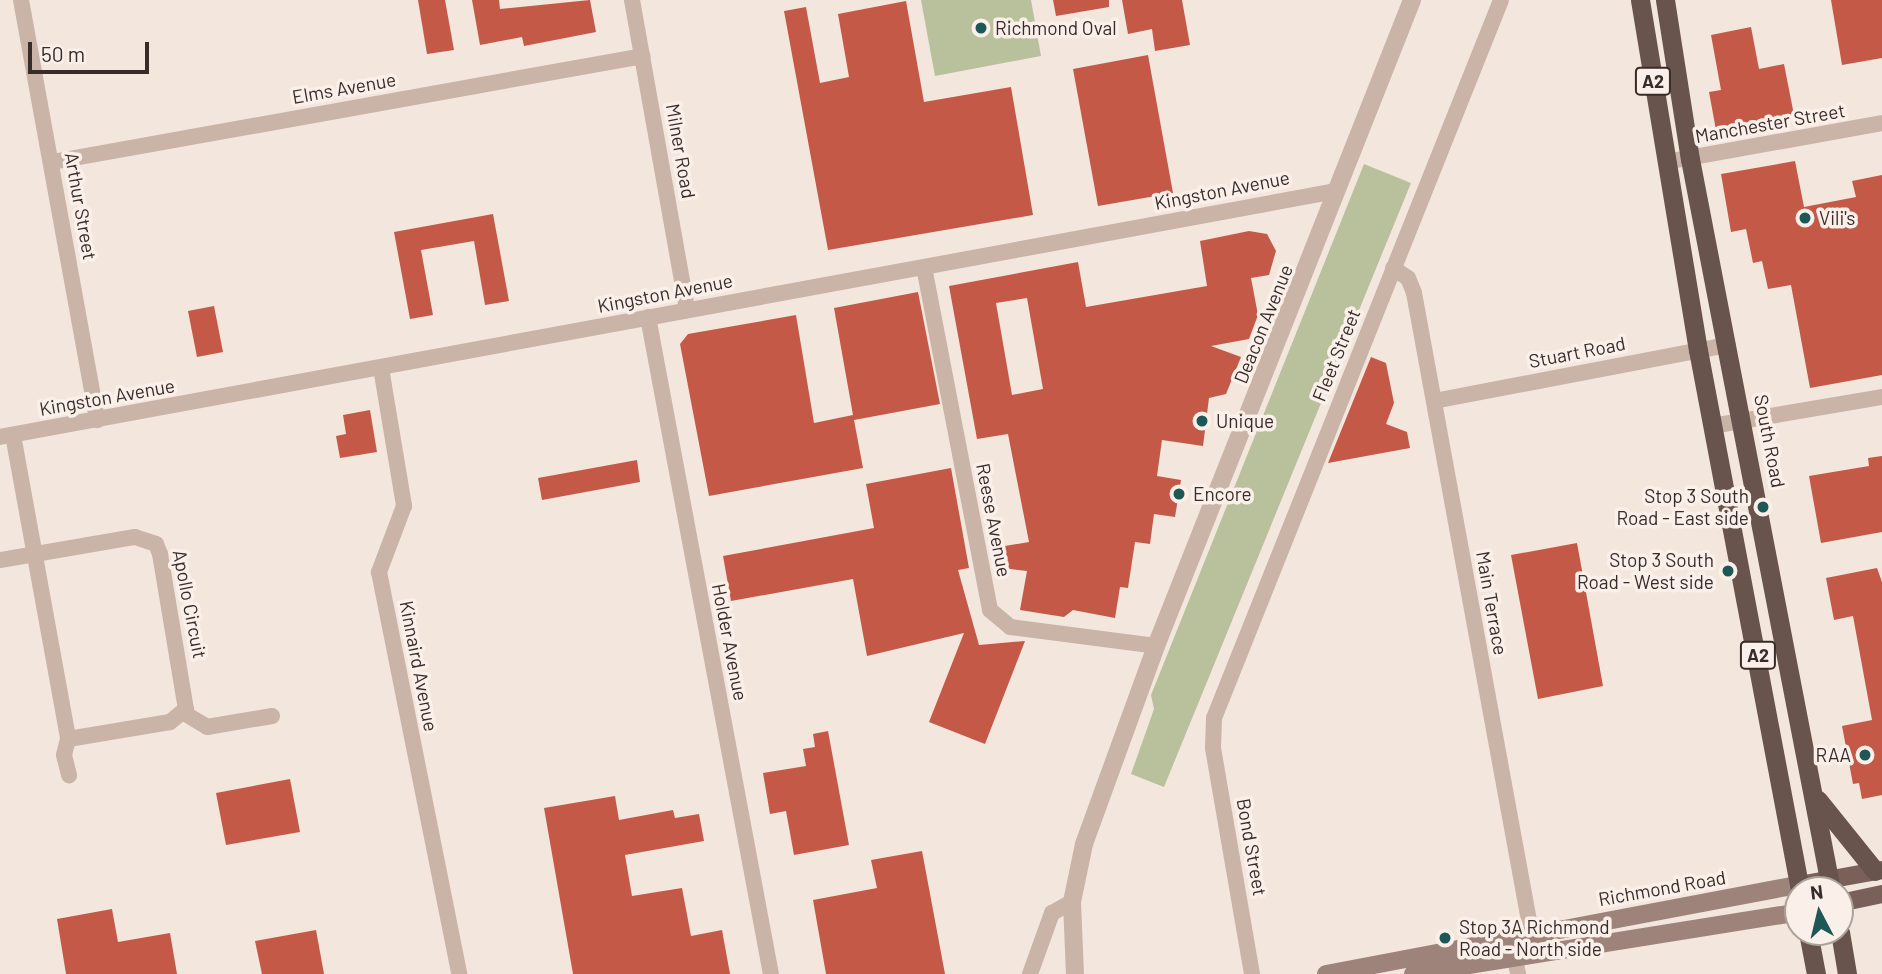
<!DOCTYPE html>
<style>
body{margin:0}
#map{position:relative;width:1882px;height:974px;overflow:hidden;background:#f2e6dd;font-family:Barlow,sans-serif}
div>[style]{position:absolute}
.green>*{inset:0;background:#b9c19c}
.building>*{inset:0;background:#c55948}
.minor>*{height:16px;margin:-8px;padding:0 8px;transform-origin:8px;border-radius:8px;background:#cab4a8}
.tertiary>*{height:18px;margin:-9px;padding:0 9px;transform-origin:9px;border-radius:9px;background:#cab4a8}
.secondary>*{height:18px;margin:-9px;padding:0 9px;transform-origin:9px;border-radius:9px;background:#9e837a}
.primary>*{height:18px;margin:-9px;padding:0 9px;transform-origin:9px;border-radius:9px;background:#79615a}
.trunk>*{height:19px;margin:-9.5px;padding:0 9.5px;transform-origin:9.5px;border-radius:9.5px;background:#68534d}
.dots>*{width:19px;height:19px;translate:-50% -50%;box-sizing:border-box;border:4px solid #faf0e9;border-radius:50%}
span{translate:-50% -50%;white-space:nowrap;text-align:center;line-height:1.15;-webkit-text-stroke:7px #faf0e9;paint-order:stroke}
.shield-label span{padding:2px 5px;background:#faf0e9;border:2px solid;border-radius:5px;-webkit-text-stroke-width:0}
.shield-label{font-size:18px;color:#372c28;font-weight:700}
.poi-label{font-size:19px;color:#372c28}
.left{translate:0 -50%;text-align:left}
.right{translate:-100% -50%;text-align:right}
.street-label{font-size:19px;color:#372c28}
.north{position:absolute;left:1784px;top:876px;width:70px;height:70px;box-sizing:border-box;background:#faf0e9;border:2px solid #aca29c;border-radius:50%;rotate:353deg;font-size:19px;font-weight:700;line-height:28px;text-align:center;color:#372c28}
.north::after{content:'';display:block;margin:auto;width:24px;height:32px;background:#1e5856;clip-path:polygon(50% 0,100% 100%,50% 72%,0 100%)}
.scale{position:absolute;left:28px;top:42px;width:121px;height:32px;box-sizing:border-box;border:4px solid #372c28;border-top:0;padding-left:9px;font-size:21px;line-height:24px;white-space:nowrap;color:#372c28;-webkit-text-stroke:5px #faf0e9;paint-order:stroke}
</style>
<div id="map">
<div class="green">
<i style="clip-path:polygon(921px 0,1031px 0,1041px 56px,935px 76px)"></i>
<i style="clip-path:polygon(1364px 164px,1411px 183px,1164px 787px,1131px 774px,1154px 709px,1151px 695px)"></i>
</div>
<div class="building">
<i style="clip-path:polygon(418px 0,445px 0,454px 50px,427px 54px)"></i>
<i style="clip-path:polygon(472px 0,499px 0,500px 9px,590px 0,596px 32px,524px 46px,522px 37px,480px 45px)"></i>
<i style="clip-path:polygon(1053px 0,1109px 0,1109px 7px,1056px 16px)"></i>
<i style="clip-path:polygon(1122px 0,1182px 0,1190px 45px,1155px 51px,1152px 29px,1128px 34px)"></i>
<i style="clip-path:polygon(1831px 0,1882px 0,1882px 58px,1842px 65px)"></i>
<i style="clip-path:polygon(906px 1px,924px 102px,1011px 87px,1033px 215px,828px 250px,784px 11px,806px 7px,820px 83px,849px 77px,838px 14px)"></i>
<i style="clip-path:polygon(1751px 27px,1759px 69px,1784px 64px,1794px 115px,1716px 130px,1709px 92px,1721px 90px,1711px 35px)"></i>
<i style="clip-path:polygon(1148px 55px,1173px 193px,1098px 206px,1073px 69px)"></i>
<i style="clip-path:polygon(1795px 161px,1804px 207px,1856px 197px,1852px 181px,1882px 175px,1882px 375px,1810px 388px,1791px 285px,1768px 289px,1762px 261px,1753px 263px,1746px 229px,1731px 232px,1721px 174px)"></i>
<i style="clip-path:polygon(493px 214px,509px 301px,485px 305px,474px 241px,421px 250px,433px 315px,410px 319px,394px 232px)"></i>
<i style="clip-path:polygon(evenodd,1249px 231px,1267px 234px,1276px 251px,1269px 275px,1251px 278px,1258px 315px,1249px 339px,1211px 346px,1241px 357px,1226px 394px,1209px 398px,1203px 446px,1162px 440px,1157px 476px,1181px 480px,1175px 517px,1154px 514px,1150px 544px,1135px 542px,1128px 588px,1120px 587px,1115px 618px,1073px 610px,1064px 617px,1020px 610px,1027px 571px,1003px 568px,999px 547px,1029px 542px,1008px 434px,977px 439px,949px 286px,1078px 262px,1086px 307px,1207px 286px,1200px 241px,1249px 231px,1027px 298px,1043px 389px,1012px 395px,996px 303px,1027px 298px)"></i>
<i style="clip-path:polygon(918px 292px,940px 404px,854px 420px,863px 468px,709px 496px,680px 344px,688px 334px,796px 315px,814px 423px,853px 415px,834px 308px)"></i>
<i style="clip-path:polygon(214px 306px,223px 352px,197px 357px,188px 311px)"></i>
<i style="clip-path:polygon(1371px 357px,1386px 363px,1394px 403px,1386px 424px,1407px 432px,1410px 448px,1328px 463px)"></i>
<i style="clip-path:polygon(370px 410px,377px 452px,340px 458px,336px 436px,346px 434px,343px 415px)"></i>
<i style="clip-path:polygon(1882px 456px,1882px 532px,1821px 543px,1809px 476px,1869px 466px,1868px 458px)"></i>
<i style="clip-path:polygon(637px 460px,640px 482px,542px 500px,538px 478px)"></i>
<i style="clip-path:polygon(951px 468px,969px 568px,958px 570px,979px 645px,1025px 641px,985px 744px,929px 722px,964px 633px,867px 656px,853px 579px,731px 601px,723px 556px,874px 528px,866px 484px)"></i>
<i style="clip-path:polygon(1577px 543px,1603px 686px,1538px 699px,1511px 555px)"></i>
<i style="clip-path:polygon(1877px 568px,1882px 582px,1882px 795px,1862px 799px,1859px 783px,1853px 784px,1842px 726px,1872px 720px,1853px 616px,1834px 620px,1826px 578px)"></i>
<i style="clip-path:polygon(828px 731px,849px 845px,794px 855px,786px 811px,770px 814px,763px 773px,806px 766px,803px 749px,815px 747px,813px 734px)"></i>
<i style="clip-path:polygon(290px 779px,300px 832px,226px 845px,216px 793px)"></i>
<i style="clip-path:polygon(615px 796px,619px 820px,673px 810px,675px 818px,699px 814px,704px 841px,625px 855px,632px 896px,682px 888px,691px 936px,722px 930px,730px 974px,573px 974px,544px 808px)"></i>
<i style="clip-path:polygon(922px 851px,945px 974px,826px 974px,813px 900px,877px 888px,871px 860px)"></i>
<i style="clip-path:polygon(112px 909px,118px 942px,170px 933px,177px 974px,66px 974px,57px 919px)"></i>
<i style="clip-path:polygon(316px 930px,324px 974px,262px 974px,255px 941px)"></i>
</div>
<div class="minor">
<i style="left:21px;top:0;width:427px;rotate:79.7deg"></i>
<i style="left:632px;top:0;width:315px;rotate:79.9deg"></i>
<i style="left:52px;top:162px;width:600px;rotate:-10.17deg"></i>
<i style="left:1666px;top:162px;width:219px;rotate:-10.2deg"></i>
<i style="left:924px;top:267px;width:349px;rotate:79.1deg"></i>
<i style="left:990px;top:610px;width:26px;rotate:40deg"></i>
<i style="left:1010px;top:627px;width:147px;rotate:7.4deg"></i>
<i style="left:1393px;top:268px;width:18px;rotate:34deg"></i>
<i style="left:1408px;top:278px;width:16px;rotate:68deg"></i>
<i style="left:1414px;top:293px;width:666px;rotate:79.62deg"></i>
<i style="left:648px;top:317px;width:668px;rotate:79.4deg"></i>
<i style="left:381px;top:368px;width:140px;rotate:80.5deg"></i>
<i style="left:404px;top:506px;width:71px;rotate:110.7deg"></i>
<i style="left:379px;top:572px;width:410px;rotate:78.7deg"></i>
<i style="left:1434px;top:401px;width:299px;rotate:-10.8deg"></i>
<i style="left:1712px;top:426px;width:172px;rotate:-9.7deg"></i>
<i style="left:13px;top:435px;width:309px;rotate:79.7deg"></i>
<i style="left:68px;top:739px;width:16px;rotate:104deg"></i>
<i style="left:64px;top:755px;width:21px;rotate:76deg"></i>
<i style="left:0;top:437px;width:1359px;rotate:-10.43deg"></i>
<i style="left:0;top:560px;width:137px;rotate:-9.7deg"></i>
<i style="left:135px;top:537px;width:22px;rotate:18deg"></i>
<i style="left:156px;top:544px;width:11px;rotate:68deg"></i>
<i style="left:160px;top:554px;width:157px;rotate:80.5deg"></i>
<i style="left:186px;top:709px;width:21px;rotate:141deg"></i>
<i style="left:170px;top:722px;width:103px;rotate:170.5deg"></i>
<i style="left:184px;top:713px;width:27px;rotate:31deg"></i>
<i style="left:207px;top:727px;width:66px;rotate:-9.6deg"></i>
<i style="left:1512px;top:945px;width:30px;rotate:78deg"></i>
<i style="left:1030px;top:974px;width:65px;rotate:-70.2deg"></i>
<i style="left:1052px;top:913px;width:23px;rotate:-29deg"></i>
<i style="left:1252px;top:974px;width:229px;rotate:-99.8deg"></i>
<i style="left:1213px;top:748px;width:30px;rotate:-88deg"></i>
<i style="left:1214px;top:718px;width:773px;rotate:-68.21deg"></i>
</div>
<div class="tertiary">
<i style="left:1075px;top:974px;width:72px;rotate:-92.4deg"></i>
<i style="left:1072px;top:902px;width:59px;rotate:-78.3deg"></i>
<i style="left:1084px;top:844px;width:211px;rotate:-70deg"></i>
<i style="left:1156px;top:646px;width:695px;rotate:-68.38deg"></i>
</div>
<div class="secondary">
<i style="left:1326px;top:974px;width:481px;rotate:-10.7deg"></i>
<i style="left:1413px;top:974px;width:390px;rotate:-9.1deg"></i>
</div>
<div class="primary">
<i style="left:1799px;top:885px;width:84px;rotate:-10.2deg"></i>
<i style="left:1840px;top:903px;width:43px;rotate:-12.1deg"></i>
</div>
<div class="trunk">
<i style="left:1640px;top:0;width:355px;rotate:80.6deg"></i>
<i style="left:1698px;top:350px;width:550px;rotate:79.3deg"></i>
<i style="left:1665px;top:0;width:161px;rotate:81.1deg"></i>
<i style="left:1690px;top:159px;width:744px;rotate:79.08deg"></i>
<i style="left:1818px;top:800px;width:91px;rotate:51.2deg"></i>
<i style="left:1808px;top:932px;width:43px;rotate:79.2deg"></i>
<i style="left:1840px;top:932px;width:43px;rotate:80.5deg"></i>
</div>
<div class="dots">
<i style="left:981px;top:28px;background:#1e5856"></i>
<i style="left:1805px;top:218px;background:#1e5856"></i>
<i style="left:1202px;top:421px;background:#1e5856"></i>
<i style="left:1179px;top:494px;background:#1e5856"></i>
<i style="left:1763px;top:507px;background:#1e5856"></i>
<i style="left:1728px;top:571px;background:#1e5856"></i>
<i style="left:1865px;top:755px;background:#1e5856"></i>
<i style="left:1445px;top:938px;background:#1e5856"></i>
</div>
<div class="shield-label">
<span style="left:1653px;top:81px">A2</span>
<span style="left:1758px;top:655px">A2</span>
</div>
<div class="poi-label">
<span class="left" style="left:995px;top:28px">Richmond Oval</span>
<span class="left" style="left:1819px;top:218px">Vili's</span>
<span class="left" style="left:1216px;top:421px">Unique</span>
<span class="left" style="left:1193px;top:494px">Encore</span>
<span class="right" style="left:1749px;top:507px">Stop 3 South<br>Road - East side</span>
<span class="right" style="left:1714px;top:571px">Stop 3 South<br>Road - West side</span>
<span class="right" style="left:1851px;top:755px">RAA</span>
<span class="left" style="left:1459px;top:938px">Stop 3A Richmond<br>Road - North side</span>
</div>
<div class="street-label">
<span style="left:344px;top:88px;rotate:-10deg">Elms Avenue</span>
<span style="left:1770px;top:123px;rotate:-10deg">Manchester Street</span>
<span style="left:681px;top:151px;rotate:80deg">Milner Road</span>
<span style="left:1222px;top:190px;rotate:-11deg">Kingston Avenue</span>
<span style="left:81px;top:206px;rotate:80deg">Arthur Street</span>
<span style="left:665px;top:293px;rotate:-11deg">Kingston Avenue</span>
<span style="left:1263px;top:324px;rotate:-68deg">Deacon Avenue</span>
<span style="left:1577px;top:352px;rotate:-11deg">Stuart Road</span>
<span style="left:1336px;top:355px;rotate:-68deg">Fleet Street</span>
<span style="left:107px;top:397px;rotate:-10deg">Kingston Avenue</span>
<span style="left:1770px;top:441px;rotate:79deg">South Road</span>
<span style="left:994px;top:520px;rotate:79deg">Reese Avenue</span>
<span style="left:1492px;top:603px;rotate:80deg">Main Terrace</span>
<span style="left:190px;top:604px;rotate:79deg">Apollo Circuit</span>
<span style="left:730px;top:642px;rotate:79deg">Holder Avenue</span>
<span style="left:419px;top:666px;rotate:79deg">Kinnaird Avenue</span>
<span style="left:1252px;top:847px;rotate:80deg">Bond Street</span>
<span style="left:1662px;top:888px;rotate:-10deg">Richmond Road</span>
</div>
<div class="north">N</div>
<div class="scale">50 m</div>
</div>
